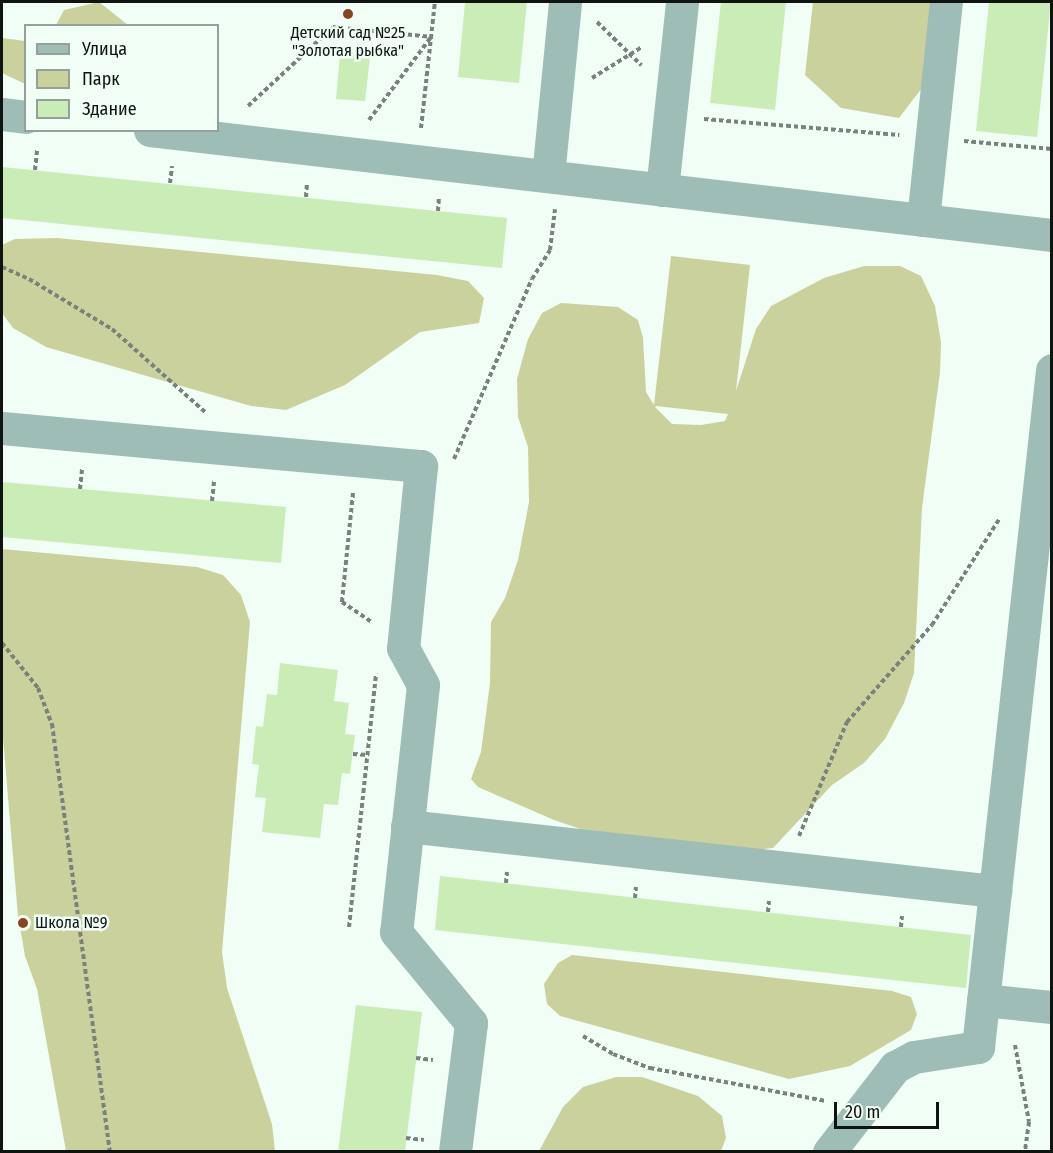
<!DOCTYPE html>
<meta charset="utf-8">
<style>
body{margin:0}
#map{position:relative;width:1053px;height:1153px;overflow:hidden;background:#f0fef5;font-family:"Fira Sans Condensed",sans-serif}
div>[style]{position:absolute}
.green>*{inset:0;background:#cbd19c}
.building>*{inset:0;background:#caedb8}
.path>*{height:4px;margin-top:-2px;transform-origin:0;background:repeating-linear-gradient(90deg,#79827c 0 4.5px,transparent 0 7.5px)}
.minor>*{height:33px;margin:-16.5px;padding:0 16.5px;transform-origin:16.5px;border-radius:16.5px;background:#9ebdb6}
.dots>*{width:16px;height:16px;translate:-50% -50%;box-sizing:border-box;border:3px solid #f0fef5;border-radius:50%}
span{translate:-50% -50%;white-space:nowrap;text-align:center;line-height:1.15;-webkit-text-stroke:5px #f0fef5;paint-order:stroke}
.poi-label{font-size:16px;color:#0f1411}
.left{translate:0 -50%;text-align:left}
.frame{position:absolute;inset:0;border:3px solid #0f1411;pointer-events:none}
.legend{position:absolute;left:24px;top:24px;width:195px;height:108px;box-sizing:border-box;background:#f0fef5;border:2px solid #96a09a;margin:0;padding:8px 10px;list-style:none;font-size:18px;color:#0f1411}
.legend li{display:flex;align-items:center;gap:12px;height:30px}
.legend b{width:30px;border:2px solid #96a09a}
.scale{position:absolute;left:834px;top:1102px;width:105px;height:27px;box-sizing:border-box;border:3px solid #0f1411;border-top:0;padding-left:8px;font-size:18px;line-height:21px;white-space:nowrap;color:#0f1411;-webkit-text-stroke:4px #f0fef5;paint-order:stroke}
</style>
<div id="map">
<div class="green">
<i style="clip-path:polygon(99px 2px,128px 25px,56px 25px,64px 10px)"></i>
<i style="clip-path:polygon(813px 2px,933px 2px,922px 88px,899px 118px,841px 108px,805px 75px)"></i>
<i style="clip-path:polygon(2px 38px,25px 41px,25px 84px,2px 73px)"></i>
<i style="clip-path:polygon(57px 238px,437px 275px,468px 281px,484px 298px,479px 323px,420px 332px,345px 385px,286px 410px,251px 406px,46px 347px,13px 328px,2px 313px,2px 245px,15px 239px)"></i>
<i style="clip-path:polygon(evenodd,671px 256px,750px 265px,736px 391px,756px 329px,771px 306px,824px 278px,864px 266px,900px 266px,921px 276px,935px 306px,941px 342px,940px 372px,922px 508px,914px 673px,904px 703px,885px 739px,864px 763px,832px 785px,773px 848px,739px 852px,604px 837px,554px 820px,478px 787px,471px 779px,481px 752px,490px 683px,491px 622px,505px 598px,518px 560px,529px 502px,528px 447px,518px 417px,517px 379px,528px 339px,542px 313px,561px 303px,618px 307px,638px 320px,643px 338px,646px 392px,654px 405px,671px 256px,655px 407px,656px 406px,728px 414px,725px 421px,701px 425px,672px 424px,655px 407px)"></i>
<i style="clip-path:polygon(2px 549px,197px 567px,223px 575px,241px 595px,250px 622px,222px 952px,227px 988px,272px 1124px,275px 1151px,66px 1151px,37px 989px,25px 956px,18px 916px,2px 726px)"></i>
<i style="clip-path:polygon(572px 955px,892px 991px,911px 997px,917px 1014px,911px 1030px,850px 1066px,789px 1079px,560px 1016px,547px 1004px,544px 984px,558px 963px)"></i>
<i style="clip-path:polygon(616px 1077px,642px 1077px,698px 1096px,722px 1116px,726px 1138px,721px 1151px,539px 1151px,563px 1107px,583px 1087px)"></i>
</div>
<div class="building">
<i style="clip-path:polygon(465px 2px,527px 2px,519px 83px,458px 77px)"></i>
<i style="clip-path:polygon(721px 2px,786px 2px,775px 110px,710px 103px)"></i>
<i style="clip-path:polygon(989px 2px,1051px 2px,1037px 137px,976px 131px)"></i>
<i style="clip-path:polygon(340px 54px,370px 57px,365px 101px,336px 99px)"></i>
<i style="clip-path:polygon(2px 167px,507px 218px,502px 268px,2px 218px)"></i>
<i style="clip-path:polygon(2px 482px,286px 507px,281px 563px,2px 537px)"></i>
<i style="clip-path:polygon(280px 663px,338px 670px,334px 701px,349px 703px,345px 734px,355px 735px,350px 774px,342px 773px,338px 805px,324px 804px,320px 838px,262px 832px,266px 798px,255px 797px,259px 765px,252px 764px,256px 726px,263px 727px,267px 694px,277px 695px)"></i>
<i style="clip-path:polygon(440px 876px,971px 935px,966px 988px,435px 930px)"></i>
<i style="clip-path:polygon(356px 1005px,422px 1012px,405px 1152px,338px 1152px)"></i>
</div>
<div class="path">
<i style="left:597px;top:22px;width:62px;rotate:44.3deg"></i>
<i style="left:592px;top:78px;width:59px;rotate:-31.8deg"></i>
<i style="left:248px;top:106px;width:116px;rotate:-42.9deg"></i>
<i style="left:333px;top:27px;width:100px;rotate:5.8deg"></i>
<i style="left:704px;top:119px;width:196px;rotate:4.7deg"></i>
<i style="left:369px;top:120px;width:104px;rotate:-53.2deg"></i>
<i style="left:421px;top:128px;width:127px;rotate:-83.7deg"></i>
<i style="left:964px;top:141px;width:88px;rotate:5.2deg"></i>
<i style="left:35px;top:170px;width:20px;rotate:-84deg"></i>
<i style="left:170px;top:183px;width:17px;rotate:-83deg"></i>
<i style="left:306px;top:197px;width:14px;rotate:-86deg"></i>
<i style="left:438px;top:211px;width:14px;rotate:-86deg"></i>
<i style="left:2px;top:267px;width:30px;rotate:24deg"></i>
<i style="left:29px;top:279px;width:97px;rotate:31.1deg"></i>
<i style="left:112px;top:329px;width:125px;rotate:41.7deg"></i>
<i style="left:454px;top:459px;width:196px;rotate:-66.6deg"></i>
<i style="left:532px;top:279px;width:34px;rotate:-58deg"></i>
<i style="left:550px;top:250px;width:41px;rotate:-83deg"></i>
<i style="left:80px;top:489px;width:20px;rotate:-84deg"></i>
<i style="left:353px;top:493px;width:110px;rotate:95.8deg"></i>
<i style="left:342px;top:602px;width:36px;rotate:34deg"></i>
<i style="left:212px;top:501px;width:20px;rotate:-84deg"></i>
<i style="left:2px;top:643px;width:58px;rotate:51.3deg"></i>
<i style="left:38px;top:688px;width:39px;rotate:69deg"></i>
<i style="left:52px;top:724px;width:432px;rotate:82.3deg"></i>
<i style="left:353px;top:754px;width:15px;rotate:4deg"></i>
<i style="left:799px;top:836px;width:124px;rotate:-67.2deg"></i>
<i style="left:847px;top:722px;width:129px;rotate:-48.8deg"></i>
<i style="left:932px;top:625px;width:127px;rotate:-57.6deg"></i>
<i style="left:506px;top:883px;width:11px;rotate:-85deg"></i>
<i style="left:635px;top:898px;width:11px;rotate:-85deg"></i>
<i style="left:768px;top:912px;width:11px;rotate:-85deg"></i>
<i style="left:349px;top:927px;width:255px;rotate:-83.9deg"></i>
<i style="left:901px;top:927px;width:11px;rotate:-85deg"></i>
<i style="left:583px;top:1036px;width:35px;rotate:31deg"></i>
<i style="left:613px;top:1054px;width:40px;rotate:21deg"></i>
<i style="left:650px;top:1068px;width:179px;rotate:10.6deg"></i>
<i style="left:1015px;top:1045px;width:78px;rotate:79.7deg"></i>
<i style="left:1029px;top:1122px;width:30px;rotate:98deg"></i>
<i style="left:416px;top:1058px;width:17px;rotate:7deg"></i>
<i style="left:406px;top:1138px;width:18px;rotate:6deg"></i>
</div>
<div class="minor">
<i style="left:2px;top:114px;width:24px;rotate:7deg"></i>
<i style="left:150px;top:130px;width:908px;rotate:6.64deg"></i>
<i style="left:548px;top:176px;width:175px;rotate:-84.4deg"></i>
<i style="left:662px;top:190px;width:189px;rotate:-83.9deg"></i>
<i style="left:923px;top:220px;width:219px;rotate:-84deg"></i>
<i style="left:2px;top:428px;width:421px;rotate:5.2deg"></i>
<i style="left:421px;top:466px;width:183px;rotate:95.6deg"></i>
<i style="left:403px;top:648px;width:42px;rotate:61.6deg"></i>
<i style="left:423px;top:685px;width:248px;rotate:96.2deg"></i>
<i style="left:396px;top:932px;width:118px;rotate:50.5deg"></i>
<i style="left:471px;top:1023px;width:130px;rotate:97.1deg"></i>
<i style="left:407px;top:826px;width:592px;rotate:6.31deg"></i>
<i style="left:983px;top:1000px;width:69px;rotate:5.8deg"></i>
<i style="left:829px;top:1152px;width:108px;rotate:-52.2deg"></i>
<i style="left:895px;top:1067px;width:21px;rotate:-28deg"></i>
<i style="left:914px;top:1057px;width:65px;rotate:-8.9deg"></i>
<i style="left:978px;top:1047px;width:681px;rotate:-83.76deg"></i>
</div>
<div class="dots">
<i style="left:348px;top:14px;background:#8a441e"></i>
<i style="left:23px;top:923px;background:#8a441e"></i>
</div>
<div class="poi-label">
<span style="left:348px;top:42px">Детский сад №25<br>"Золотая рыбка"</span>
<span class="left" style="left:35px;top:923px">Школа №9</span>
</div>
<div class="frame"></div>
<ul class="legend">
<li><b style="height:8px;background:#9ebdb6"></b>Улица</li>
<li><b style="height:16px;background:#cbd19c"></b>Парк</li>
<li><b style="height:16px;background:#caedb8"></b>Здание</li>
</ul>
<div class="scale">20 m</div>
</div>
